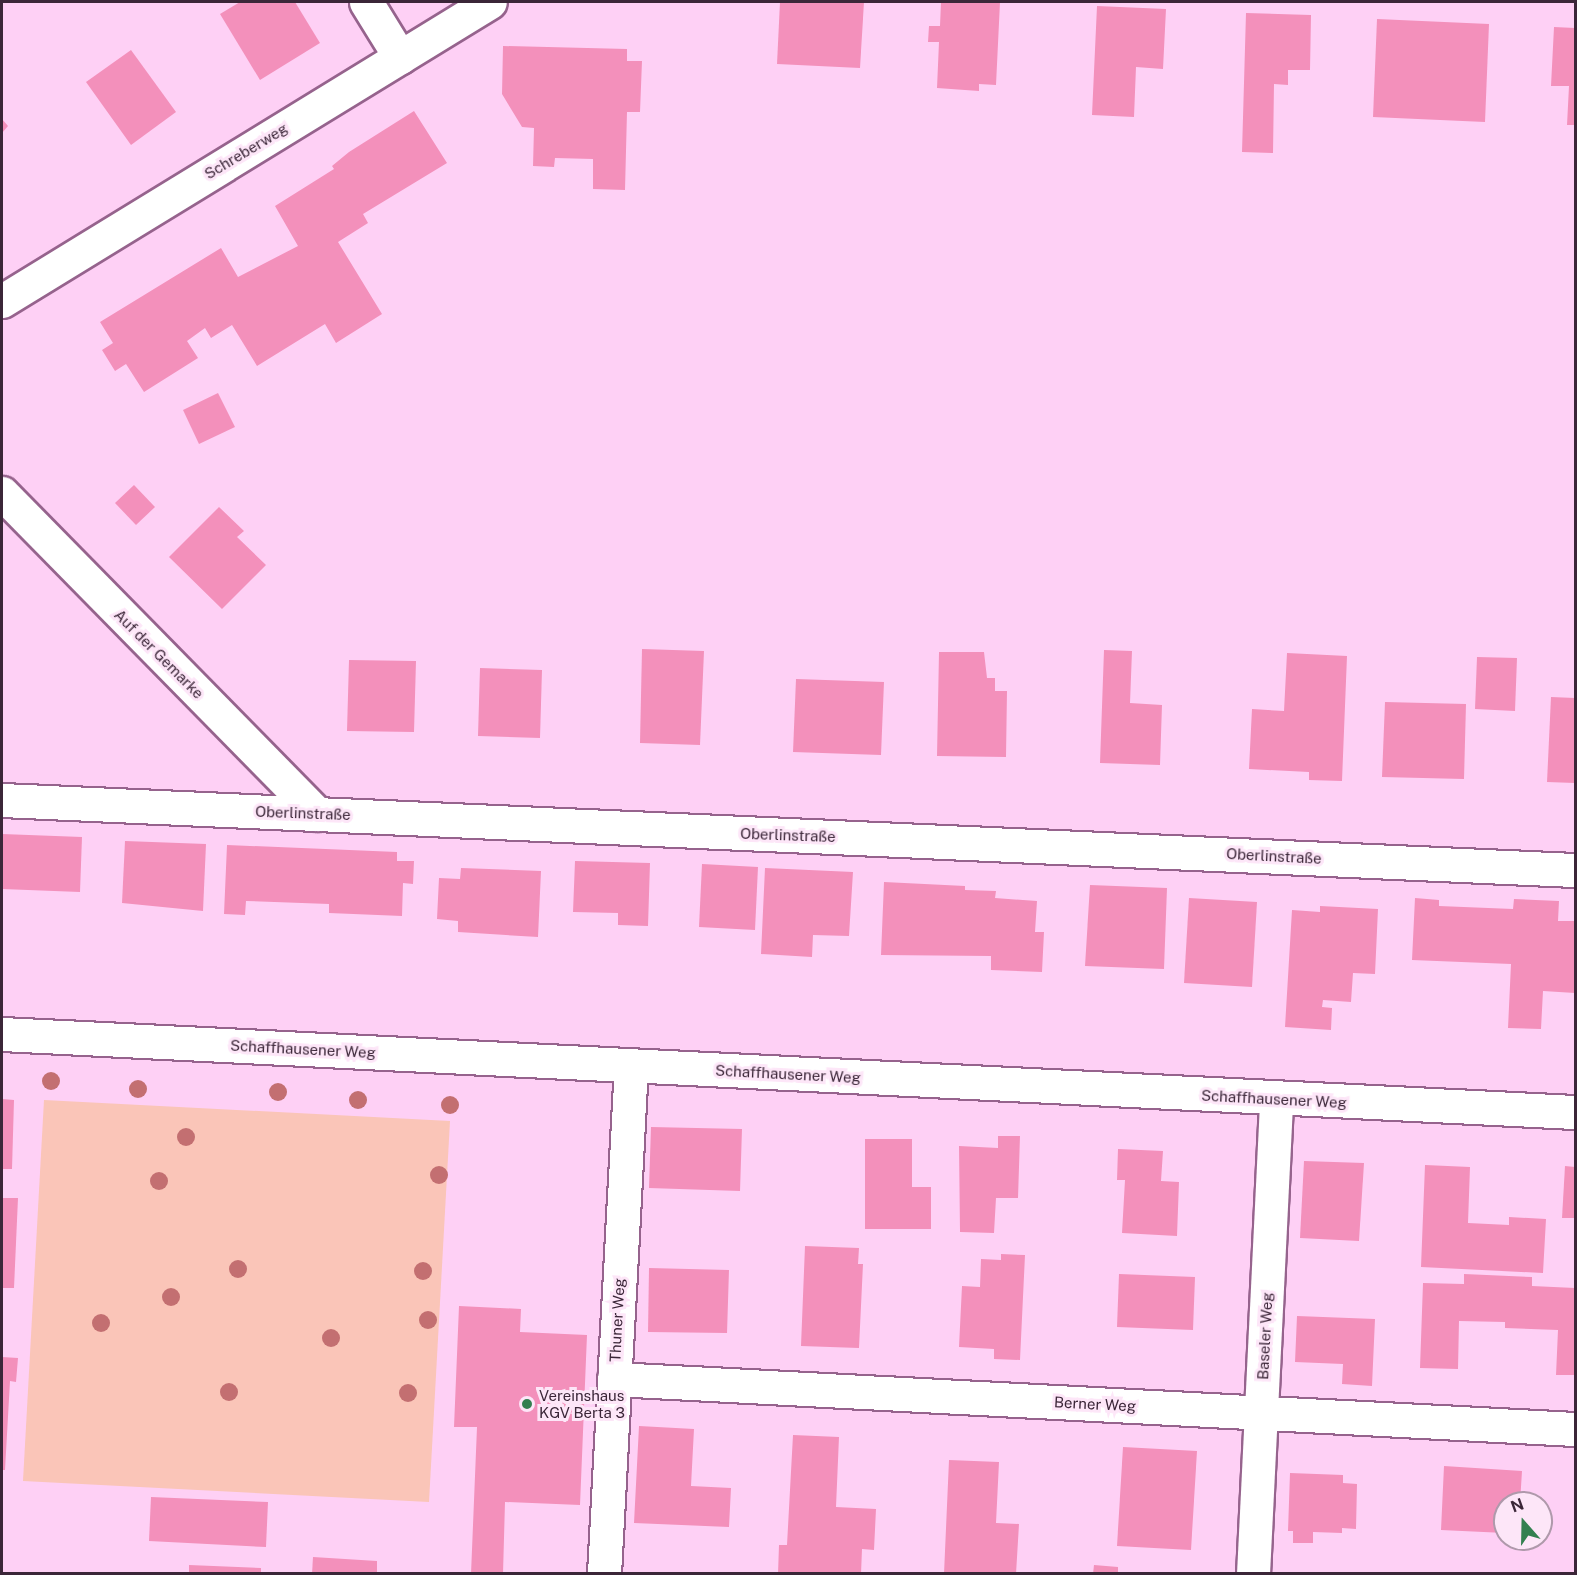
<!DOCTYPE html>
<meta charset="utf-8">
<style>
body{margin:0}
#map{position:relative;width:1577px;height:1575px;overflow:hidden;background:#fed0f5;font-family:"Public Sans",sans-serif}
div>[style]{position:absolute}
.green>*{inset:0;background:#fac5b8}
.building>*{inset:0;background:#f390bb}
.roads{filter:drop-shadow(2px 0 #96638d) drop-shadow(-2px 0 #96638d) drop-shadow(0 2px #96638d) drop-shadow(0 -2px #96638d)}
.minor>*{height:33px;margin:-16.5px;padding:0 16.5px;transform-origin:16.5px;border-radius:16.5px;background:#fff}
.trees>*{width:18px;height:18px;margin:-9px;border-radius:50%;background:#c36f71}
.dots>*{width:16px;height:16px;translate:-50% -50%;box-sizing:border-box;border:3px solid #fde6f8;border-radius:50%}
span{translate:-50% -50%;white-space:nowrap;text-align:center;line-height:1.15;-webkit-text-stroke:6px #fde6f8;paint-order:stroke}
.street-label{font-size:15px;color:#3b2638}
.poi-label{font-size:15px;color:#3b2638}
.left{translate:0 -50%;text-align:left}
.frame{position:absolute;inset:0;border:3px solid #3b2638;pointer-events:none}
.north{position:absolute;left:1493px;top:1491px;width:60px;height:60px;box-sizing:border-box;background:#fde6f8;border:2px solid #af99ab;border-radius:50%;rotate:340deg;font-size:16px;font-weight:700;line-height:24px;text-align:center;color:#3b2638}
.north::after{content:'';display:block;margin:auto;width:21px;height:27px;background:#338050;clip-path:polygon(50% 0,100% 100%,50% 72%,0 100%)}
</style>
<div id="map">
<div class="green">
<i style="clip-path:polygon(44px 1100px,450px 1121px,429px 1502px,23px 1481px)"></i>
</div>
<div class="building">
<i style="clip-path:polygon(240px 2px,295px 2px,320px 43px,260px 80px,220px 14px)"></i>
<i style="clip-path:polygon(780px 2px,864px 2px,860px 68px,777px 64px)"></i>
<i style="clip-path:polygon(941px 2px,1000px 2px,996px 85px,979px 84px,979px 91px,937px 88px,939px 42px,928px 42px,929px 26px,940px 26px)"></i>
<i style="clip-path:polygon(1097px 6px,1166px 9px,1163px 69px,1136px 67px,1134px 117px,1092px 115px)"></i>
<i style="clip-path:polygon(1246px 13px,1311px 15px,1310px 70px,1288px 70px,1288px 85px,1274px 84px,1273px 153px,1242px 152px)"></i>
<i style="clip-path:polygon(1377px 19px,1489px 24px,1485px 122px,1373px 117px)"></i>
<i style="clip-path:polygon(1554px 27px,1575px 28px,1575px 125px,1567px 125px,1569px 86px,1551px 86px)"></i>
<i style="clip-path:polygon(503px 46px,627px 49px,627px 61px,642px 61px,640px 112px,627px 112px,625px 190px,593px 189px,593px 159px,555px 158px,554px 167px,533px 166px,534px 128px,522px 127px,502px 94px)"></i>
<i style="clip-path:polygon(131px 50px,176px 112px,131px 145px,86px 82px)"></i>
<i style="clip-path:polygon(414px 111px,447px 163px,363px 214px,368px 223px,338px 242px,382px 314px,336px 343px,325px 324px,257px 366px,232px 325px,211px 338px,205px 328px,187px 341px,198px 358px,144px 392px,126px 364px,115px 371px,102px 350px,113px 343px,100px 322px,221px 248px,238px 277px,298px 246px,275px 206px,334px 169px,332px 166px,349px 152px)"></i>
<i style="clip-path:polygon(2px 119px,8px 126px,2px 133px)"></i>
<i style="clip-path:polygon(218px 393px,235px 427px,199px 444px,183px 410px)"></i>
<i style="clip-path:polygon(134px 485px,155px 507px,136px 525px,115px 503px)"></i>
<i style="clip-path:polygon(219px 507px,244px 531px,237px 537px,266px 565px,222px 609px,169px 557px)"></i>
<i style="clip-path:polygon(642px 649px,704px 651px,700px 745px,640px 743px)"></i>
<i style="clip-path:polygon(1104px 650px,1132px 651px,1130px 703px,1162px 705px,1160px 765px,1100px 763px)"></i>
<i style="clip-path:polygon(939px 652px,984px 652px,987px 678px,995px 678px,995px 691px,1007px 691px,1006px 757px,937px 756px)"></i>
<i style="clip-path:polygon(1287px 653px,1347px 656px,1342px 781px,1309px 780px,1309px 772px,1249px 769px,1252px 709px,1284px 711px)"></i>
<i style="clip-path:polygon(1477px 657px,1517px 658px,1515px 711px,1475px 709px)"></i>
<i style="clip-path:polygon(349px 660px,416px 661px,414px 732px,347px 731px)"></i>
<i style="clip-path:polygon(480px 668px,542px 670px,540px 738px,478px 736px)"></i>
<i style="clip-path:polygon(796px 679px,884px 682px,881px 755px,793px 752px)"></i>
<i style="clip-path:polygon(1551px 697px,1575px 698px,1575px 783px,1547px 782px)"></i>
<i style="clip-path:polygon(1385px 702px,1466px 704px,1464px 779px,1382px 777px)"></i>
<i style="clip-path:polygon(2px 834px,82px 837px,80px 892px,2px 889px)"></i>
<i style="clip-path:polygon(125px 841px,206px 844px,203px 911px,122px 903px)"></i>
<i style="clip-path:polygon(227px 845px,397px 852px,397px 861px,414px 861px,413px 884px,403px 883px,402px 916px,329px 913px,329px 904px,246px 901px,245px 915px,224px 914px)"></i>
<i style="clip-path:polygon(575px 861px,650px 863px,648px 926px,618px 925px,618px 913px,573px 912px)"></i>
<i style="clip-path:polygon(702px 864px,758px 867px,755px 930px,699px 927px)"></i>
<i style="clip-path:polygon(461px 868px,541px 871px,538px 937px,458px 932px,458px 921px,437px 919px,439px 878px,460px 879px)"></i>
<i style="clip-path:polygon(765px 868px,853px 872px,849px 936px,813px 935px,812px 957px,761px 954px)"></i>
<i style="clip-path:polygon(884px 882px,965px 886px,965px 890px,996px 891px,995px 898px,1037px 901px,1035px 932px,1044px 932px,1042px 972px,991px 970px,991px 956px,881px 955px)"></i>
<i style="clip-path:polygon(1090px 885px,1167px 888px,1164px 969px,1085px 966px)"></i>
<i style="clip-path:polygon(1189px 898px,1257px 902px,1252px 987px,1184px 983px)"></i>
<i style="clip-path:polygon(1415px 898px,1439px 900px,1439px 906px,1513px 909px,1514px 899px,1559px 901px,1558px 921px,1575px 921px,1575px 993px,1543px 991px,1541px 1029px,1508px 1028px,1511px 964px,1412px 960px)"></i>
<i style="clip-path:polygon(1320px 906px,1378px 909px,1375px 974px,1353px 973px,1351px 1002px,1323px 1000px,1322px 1007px,1332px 1008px,1331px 1030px,1285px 1027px,1292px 910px,1320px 912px)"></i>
<i style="clip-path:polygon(2px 1099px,14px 1100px,12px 1169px,2px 1169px)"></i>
<i style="clip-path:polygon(651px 1127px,742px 1129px,740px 1191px,649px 1188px)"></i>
<i style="clip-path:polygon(998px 1136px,1020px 1136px,1018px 1198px,996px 1198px,994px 1233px,960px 1232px,959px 1146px,998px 1148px)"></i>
<i style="clip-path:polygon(865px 1139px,912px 1139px,912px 1187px,931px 1187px,931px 1229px,865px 1229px)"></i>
<i style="clip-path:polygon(1118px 1149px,1163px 1151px,1161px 1181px,1179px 1182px,1177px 1236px,1122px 1233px,1125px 1180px,1117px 1180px)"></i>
<i style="clip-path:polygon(1304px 1161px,1364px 1163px,1359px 1241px,1300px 1238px)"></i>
<i style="clip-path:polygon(1425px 1165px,1470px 1167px,1468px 1223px,1509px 1225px,1509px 1217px,1546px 1219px,1543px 1273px,1421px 1267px)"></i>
<i style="clip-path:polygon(1565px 1166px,1575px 1167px,1575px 1218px,1562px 1218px)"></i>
<i style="clip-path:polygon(2px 1198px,18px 1198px,14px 1288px,2px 1288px)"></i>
<i style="clip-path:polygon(805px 1246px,859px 1248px,858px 1264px,863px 1264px,859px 1348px,801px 1346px)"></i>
<i style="clip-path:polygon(1001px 1254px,1025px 1255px,1020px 1360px,994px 1359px,994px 1349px,959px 1347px,962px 1286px,980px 1287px,981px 1259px,1001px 1260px)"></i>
<i style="clip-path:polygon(649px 1268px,729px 1270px,727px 1333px,648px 1332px)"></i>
<i style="clip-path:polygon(1119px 1274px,1195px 1277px,1193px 1330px,1117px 1327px)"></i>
<i style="clip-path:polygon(1464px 1274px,1532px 1277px,1532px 1286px,1575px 1288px,1575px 1375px,1556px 1375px,1558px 1330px,1505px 1328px,1505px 1322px,1459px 1321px,1458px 1369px,1420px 1368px,1423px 1283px,1464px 1284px)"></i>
<i style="clip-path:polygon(459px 1306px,521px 1309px,520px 1332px,587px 1335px,580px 1505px,505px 1502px,503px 1574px,471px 1574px,477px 1427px,454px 1427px)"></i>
<i style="clip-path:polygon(1297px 1316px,1375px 1319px,1372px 1386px,1342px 1384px,1343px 1364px,1295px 1362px)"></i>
<i style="clip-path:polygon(2px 1357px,18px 1358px,16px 1382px,10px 1381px,5px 1470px,2px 1470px)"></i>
<i style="clip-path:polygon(639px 1426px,694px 1429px,691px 1486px,731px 1488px,729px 1527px,634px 1523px)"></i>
<i style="clip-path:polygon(793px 1435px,839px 1437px,836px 1507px,876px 1509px,874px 1550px,862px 1549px,861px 1574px,778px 1574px,779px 1545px,787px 1545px)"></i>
<i style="clip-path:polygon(1123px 1447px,1197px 1451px,1191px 1550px,1117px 1546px)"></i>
<i style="clip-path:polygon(949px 1460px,999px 1462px,996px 1523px,1019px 1524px,1016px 1574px,944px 1574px)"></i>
<i style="clip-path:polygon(1444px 1466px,1522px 1471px,1520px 1503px,1505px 1503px,1505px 1533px,1441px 1530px)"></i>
<i style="clip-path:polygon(1290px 1473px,1343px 1475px,1343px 1483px,1357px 1484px,1356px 1529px,1342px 1528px,1342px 1533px,1313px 1532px,1313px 1543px,1293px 1543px,1293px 1531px,1288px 1531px)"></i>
<i style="clip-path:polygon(151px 1497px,268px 1502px,266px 1547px,149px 1541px)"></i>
<i style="clip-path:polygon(313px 1557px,377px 1561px,377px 1574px,312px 1574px)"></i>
<i style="clip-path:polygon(189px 1565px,261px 1568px,261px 1574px,189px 1574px)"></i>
<i style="clip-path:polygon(1094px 1565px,1118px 1567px,1118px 1574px,1093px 1574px)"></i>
</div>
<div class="roads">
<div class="minor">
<i style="left:366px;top:2px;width:65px;rotate:58.3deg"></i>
<i style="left:2px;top:301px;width:572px;rotate:-31.5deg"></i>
<i style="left:2px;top:493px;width:450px;rotate:45.5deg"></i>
<i style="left:2px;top:800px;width:1576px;rotate:2.55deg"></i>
<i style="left:2px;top:1034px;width:1576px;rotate:2.84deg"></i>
<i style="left:614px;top:1379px;width:963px;rotate:2.98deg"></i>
<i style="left:604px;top:1574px;width:509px;rotate:-86.96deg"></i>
<i style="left:1253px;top:1574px;width:476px;rotate:-87.2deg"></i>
</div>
</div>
<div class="trees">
<i style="left:51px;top:1081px"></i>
<i style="left:138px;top:1089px"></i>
<i style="left:278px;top:1092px"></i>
<i style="left:358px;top:1100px"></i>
<i style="left:450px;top:1105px"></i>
<i style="left:186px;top:1137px"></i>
<i style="left:439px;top:1175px"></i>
<i style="left:159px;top:1181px"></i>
<i style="left:238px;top:1269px"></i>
<i style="left:423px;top:1271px"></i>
<i style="left:171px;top:1297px"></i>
<i style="left:428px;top:1320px"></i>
<i style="left:101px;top:1323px"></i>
<i style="left:331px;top:1338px"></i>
<i style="left:229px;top:1392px"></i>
<i style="left:408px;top:1393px"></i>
</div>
<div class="dots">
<i style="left:527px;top:1404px;background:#338050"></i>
</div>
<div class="street-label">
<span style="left:246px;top:151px;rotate:-31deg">Schreberweg</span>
<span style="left:159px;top:654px;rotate:45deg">Auf der Gemarke</span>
<span style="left:303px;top:813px;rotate:2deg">Oberlinstraße</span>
<span style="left:788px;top:835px;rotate:2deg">Oberlinstraße</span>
<span style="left:1274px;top:856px;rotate:3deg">Oberlinstraße</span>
<span style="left:303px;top:1049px;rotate:3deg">Schaffhausener Weg</span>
<span style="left:788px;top:1074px;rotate:3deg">Schaffhausener Weg</span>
<span style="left:1274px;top:1099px;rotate:3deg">Schaffhausener Weg</span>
<span style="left:617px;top:1320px;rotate:-87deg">Thuner Weg</span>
<span style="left:1265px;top:1336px;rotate:-87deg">Baseler Weg</span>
<span style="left:1095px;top:1404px;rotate:3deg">Berner Weg</span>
</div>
<div class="poi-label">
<span class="left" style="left:539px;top:1404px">Vereinshaus<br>KGV Berta 3</span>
</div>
<div class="frame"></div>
<div class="north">N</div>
</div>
